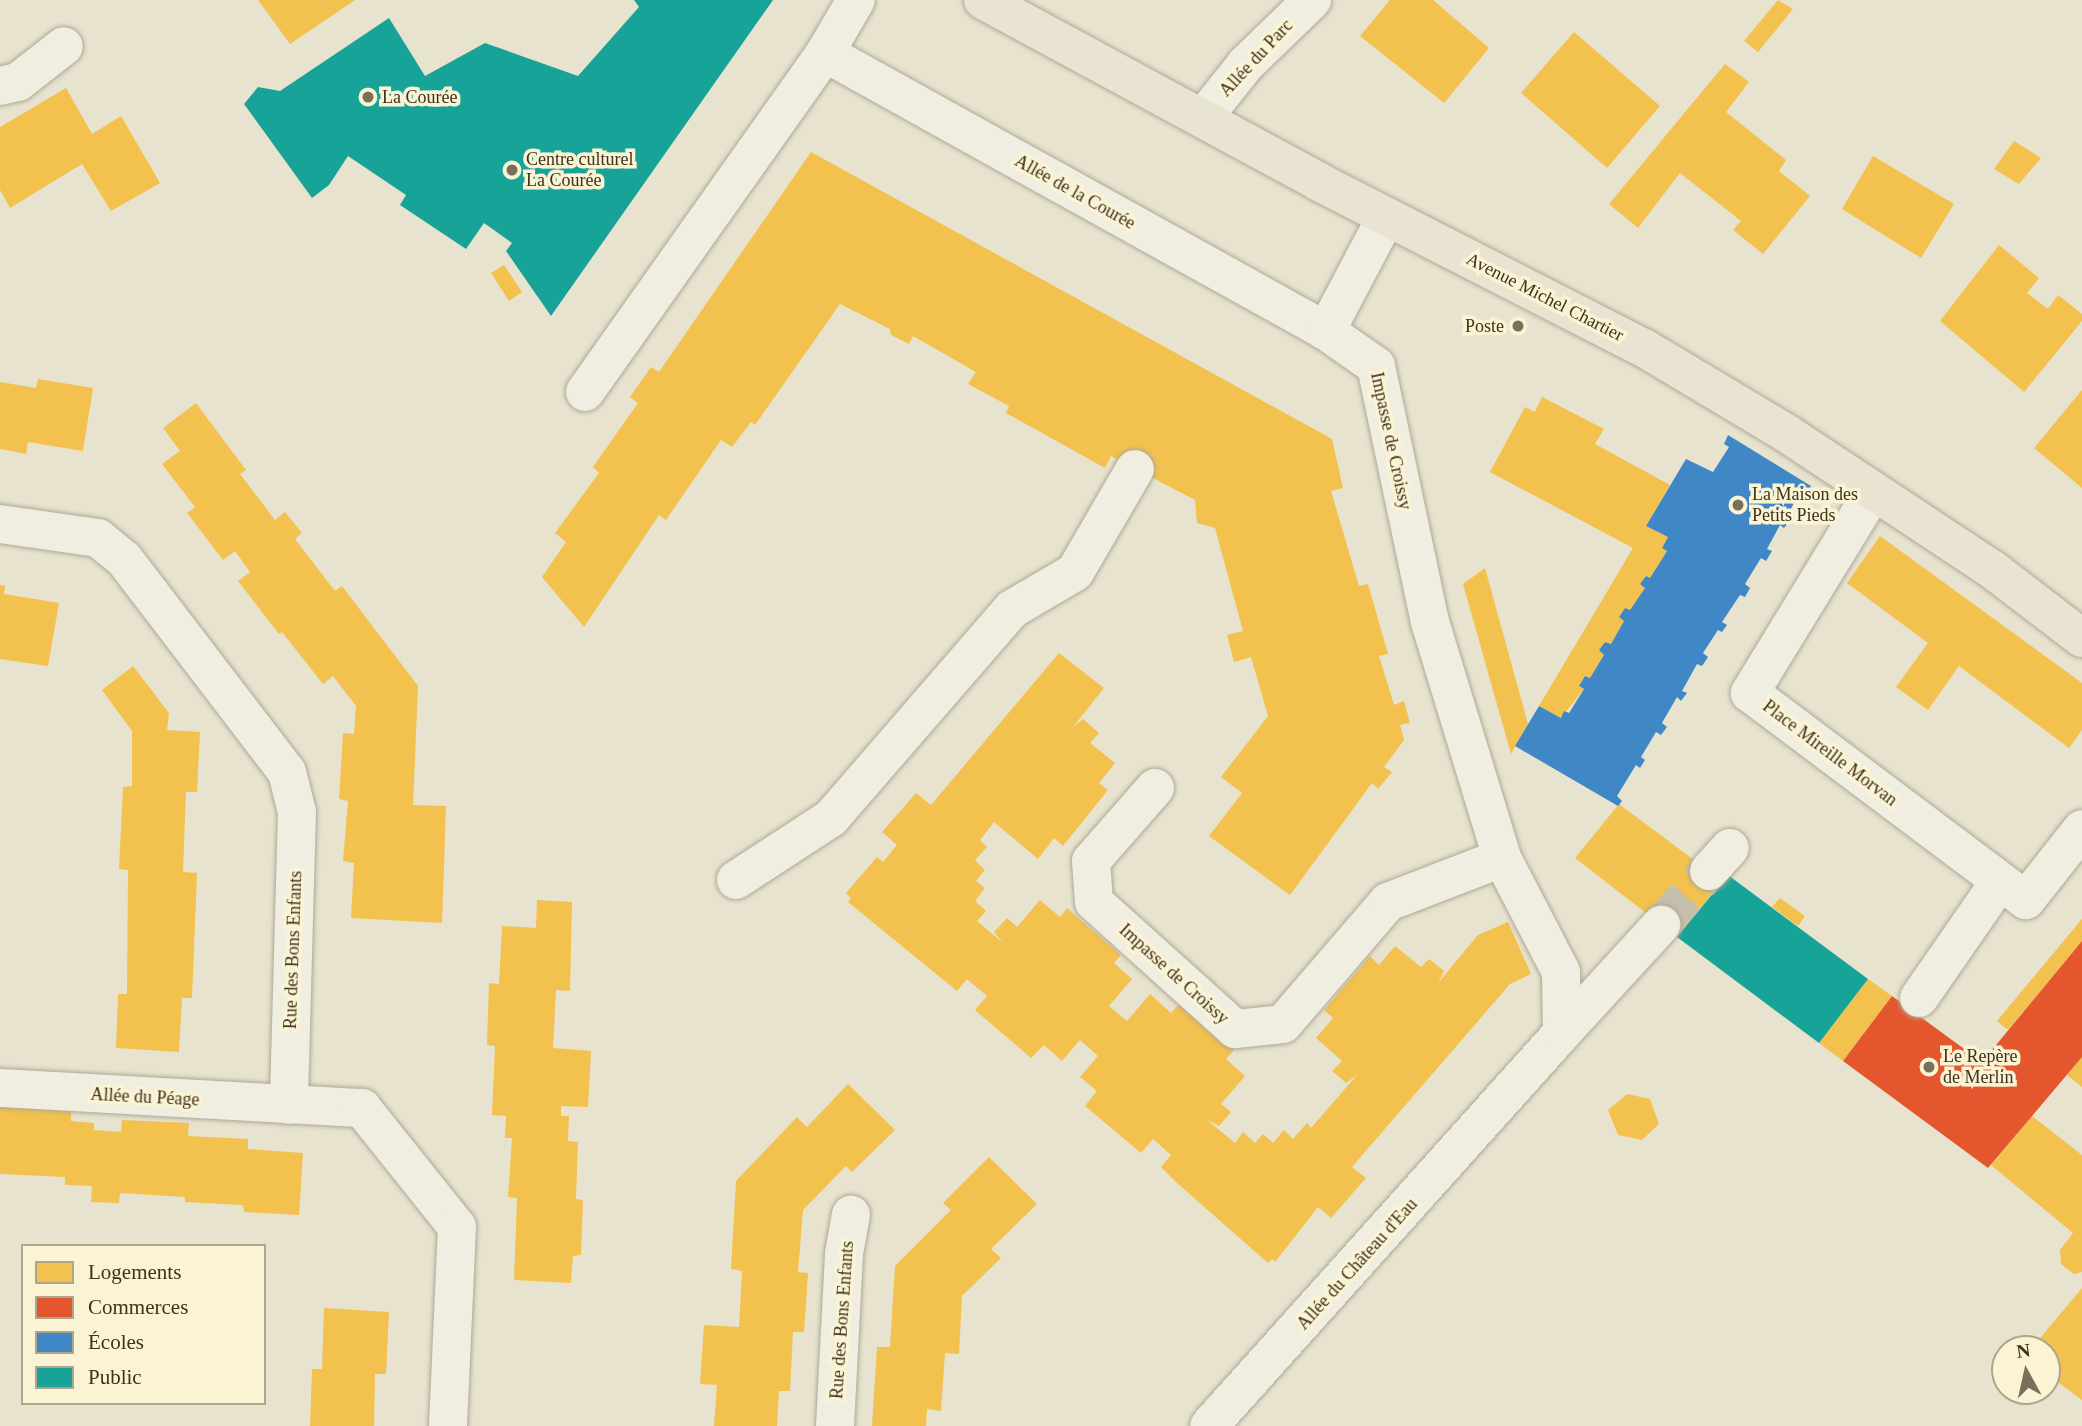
<!DOCTYPE html>
<meta charset="utf-8">
<style>
body{margin:0}
#map{position:relative;width:2082px;height:1426px;overflow:hidden;background:#e8e3ce;font-family:"Times New Roman",serif}
div>[style]{position:absolute}
.homes>*{inset:0;background:#f2c14e}
.shops>*{inset:0;background:#e4572e}
.schools>*{inset:0;background:#3f88c5}
.public>*{inset:0;background:#17a398}
.minor-tunnel>*{height:38px;margin-top:-19px;transform-origin:0;background:repeating-linear-gradient(90deg,#c6bfab 0 38px,transparent 0 57px)}
.roads{filter:drop-shadow(0 0 2px #aea897) drop-shadow(0 0 2px #aea897)}
.minor>*{height:38px;margin:-19px;padding:0 19px;transform-origin:19px;border-radius:19px;background:#f0ede1}
.major>*{height:38px;margin:-19px;padding:0 19px;transform-origin:19px;border-radius:19px;background:#e8e4d1}
.dots>*{width:19px;height:19px;translate:-50% -50%;box-sizing:border-box;border:4px solid #faf3d4;border-radius:50%}
span{translate:-50% -50%;white-space:nowrap;text-align:center;line-height:1.15;-webkit-text-stroke:7px #faf3d4;paint-order:stroke}
.street-label{font-size:18px;color:#3f311d}
.poi-label{font-size:18px;color:#3f311d}
.left{translate:0 -50%;text-align:left}
.right{translate:-100% -50%;text-align:right}
.legend{position:absolute;left:21px;top:1244px;width:245px;height:161px;box-sizing:border-box;background:#faf3d4;border:2px solid #afa58b;margin:0;padding:9px 12px;list-style:none;font-size:21px;color:#3f311d}
.legend li{display:flex;align-items:center;gap:14px;height:35px}
.legend b{width:35px;border:2px solid #afa58b}
.north{position:absolute;left:1991px;top:1335px;width:70px;height:70px;box-sizing:border-box;background:#faf3d4;border:2px solid #afa58b;border-radius:50%;rotate:352deg;font-size:19px;font-weight:700;line-height:28px;text-align:center;color:#3f311d}
.north::after{content:'';display:block;margin:auto;width:24px;height:32px;background:#7a6f5b;clip-path:polygon(50% 0,100% 100%,50% 72%,0 100%)}
</style>
<div id="map">
<div class="homes">
<i style="clip-path:polygon(258px 0,355px 0,290px 44px)"></i>
<i style="clip-path:polygon(1390px 0,1433px 0,1489px 48px,1444px 103px,1360px 36px)"></i>
<i style="clip-path:polygon(1778px 0,1793px 9px,1758px 52px,1744px 41px)"></i>
<i style="clip-path:polygon(1574px 32px,1660px 106px,1607px 168px,1521px 93px)"></i>
<i style="clip-path:polygon(1725px 64px,1749px 82px,1726px 112px,1786px 160px,1779px 171px,1810px 196px,1763px 254px,1733px 230px,1741px 221px,1680px 173px,1638px 228px,1609px 204px)"></i>
<i style="clip-path:polygon(66px 88px,92px 134px,121px 116px,160px 183px,111px 211px,82px 164px,10px 208px,0 190px,0 127px)"></i>
<i style="clip-path:polygon(2014px 141px,2041px 158px,2019px 184px,1994px 169px)"></i>
<i style="clip-path:polygon(811px 152px,1332px 439px,1343px 488px,1331px 491px,1359px 586px,1368px 584px,1388px 654px,1379px 656px,1394px 705px,1404px 701px,1410px 723px,1400px 725px,1404px 740px,1384px 767px,1392px 772px,1378px 789px,1372px 783px,1290px 895px,1209px 836px,1242px 793px,1221px 777px,1268px 716px,1251px 657px,1234px 662px,1227px 635px,1243px 631px,1215px 528px,1197px 523px,1195px 500px,1111px 456px,1105px 468px,1006px 413px,1009px 406px,968px 384px,976px 372px,913px 336px,909px 344px,891px 335px,890px 329px,840px 304px,755px 425px,751px 422px,732px 447px,721px 440px,666px 520px,659px 515px,584px 627px,542px 577px,566px 542px,555px 533px,599px 473px,593px 467px,638px 403px,630px 397px,651px 367px,659px 372px)"></i>
<i style="clip-path:polygon(1873px 156px,1954px 204px,1921px 258px,1842px 209px)"></i>
<i style="clip-path:polygon(1999px 245px,2039px 278px,2027px 293px,2048px 309px,2058px 295px,2082px 314px,2082px 321px,2024px 392px,1940px 321px)"></i>
<i style="clip-path:polygon(504px 265px,522px 292px,509px 301px,491px 273px)"></i>
<i style="clip-path:polygon(38px 379px,93px 388px,83px 451px,28px 442px,26px 454px,0 449px,0 382px,36px 388px)"></i>
<i style="clip-path:polygon(2082px 390px,2082px 488px,2034px 448px)"></i>
<i style="clip-path:polygon(1542px 397px,1604px 429px,1595px 444px,1670px 485px,1646px 526px,1668px 537px,1662px 548px,1667px 551px,1650px 578px,1646px 576px,1640px 584px,1645px 588px,1630px 610px,1625px 608px,1619px 617px,1624px 621px,1611px 644px,1605px 642px,1599px 650px,1604px 655px,1590px 678px,1585px 676px,1579px 686px,1584px 689px,1561px 718px,1539px 706px,1633px 548px,1490px 472px,1525px 407px,1535px 412px)"></i>
<i style="clip-path:polygon(196px 403px,246px 470px,240px 474px,275px 520px,285px 512px,302px 533px,295px 539px,335px 591px,342px 586px,418px 686px,413px 805px,446px 806px,442px 923px,351px 918px,354px 863px,343px 861px,348px 801px,339px 799px,343px 733px,354px 734px,356px 706px,333px 676px,323px 684px,282px 632px,279px 634px,238px 581px,250px 572px,235px 551px,223px 560px,187px 513px,195px 507px,162px 464px,180px 451px,163px 428px)"></i>
<i style="clip-path:polygon(1880px 536px,2082px 683px,2082px 730px,2069px 748px,1959px 666px,1928px 710px,1896px 687px,1928px 643px,1847px 583px)"></i>
<i style="clip-path:polygon(1485px 568px,1528px 724px,1511px 754px,1463px 584px)"></i>
<i style="clip-path:polygon(0 585px,5px 586px,4px 594px,59px 603px,48px 666px,0 659px)"></i>
<i style="clip-path:polygon(1059px 653px,1104px 688px,1073px 727px,1083px 719px,1099px 733px,1090px 743px,1115px 763px,1099px 783px,1108px 790px,1063px 846px,1054px 838px,1038px 859px,994px 822px,980px 840px,987px 847px,975px 860px,985px 870px,976px 881px,985px 888px,975px 901px,986px 911px,977px 921px,1003px 943px,994px 932px,1007px 918px,1017px 927px,1040px 900px,1060px 917px,1067px 908px,1121px 955px,1114px 963px,1132px 979px,1109px 1006px,1127px 1021px,1150px 994px,1171px 1013px,1179px 1004px,1234px 1050px,1226px 1059px,1245px 1076px,1221px 1104px,1231px 1112px,1219px 1126px,1207px 1120px,1235px 1143px,1243px 1132px,1255px 1143px,1263px 1134px,1273px 1143px,1284px 1130px,1293px 1139px,1307px 1123px,1311px 1128px,1357px 1075px,1346px 1083px,1332px 1071px,1342px 1061px,1316px 1038px,1333px 1018px,1324px 1010px,1370px 956px,1379px 965px,1395px 946px,1421px 967px,1429px 959px,1444px 971px,1438px 983px,1478px 935px,1508px 922px,1531px 974px,1510px 984px,1352px 1167px,1366px 1178px,1331px 1218px,1318px 1207px,1275px 1262px,1272px 1259px,1268px 1263px,1177px 1183px,1161px 1167px,1171px 1155px,1153px 1139px,1141px 1153px,1085px 1106px,1097px 1091px,1080px 1077px,1098px 1056px,1080px 1040px,1062px 1061px,1044px 1045px,1031px 1058px,975px 1010px,987px 996px,967px 979px,957px 991px,848px 902px,851px 898px,846px 893px,877px 857px,883px 862px,897px 845px,882px 832px,916px 793px,931px 805px)"></i>
<i style="clip-path:polygon(133px 666px,169px 713px,167px 730px,200px 732px,197px 792px,186px 792px,183px 872px,197px 873px,192px 998px,182px 998px,179px 1052px,116px 1048px,118px 994px,127px 994px,128px 870px,119px 869px,123px 787px,132px 786px,132px 731px,102px 690px)"></i>
<i style="clip-path:polygon(1619px 804px,1722px 881px,1677px 937px,1575px 858px)"></i>
<i style="clip-path:polygon(1780px 898px,1805px 916px,1798px 926px,1772px 907px)"></i>
<i style="clip-path:polygon(537px 900px,572px 902px,570px 991px,556px 990px,553px 1048px,591px 1051px,588px 1107px,561px 1106px,561px 1116px,569px 1116px,568px 1141px,578px 1142px,576px 1199px,583px 1200px,581px 1255px,573px 1256px,571px 1283px,514px 1280px,517px 1198px,508px 1197px,512px 1138px,505px 1138px,506px 1116px,492px 1115px,495px 1046px,487px 1045px,489px 983px,499px 984px,502px 926px,536px 928px)"></i>
<i style="clip-path:polygon(2082px 919px,2082px 941px,2008px 1030px,1997px 1021px)"></i>
<i style="clip-path:polygon(1868px 979px,1892px 996px,1843px 1061px,1819px 1043px)"></i>
<i style="clip-path:polygon(2082px 1057px,2082px 1087px,2067px 1075px)"></i>
<i style="clip-path:polygon(848px 1084px,895px 1130px,852px 1172px,846px 1166px,803px 1210px,798px 1272px,808px 1273px,804px 1332px,793px 1332px,790px 1391px,779px 1391px,777px 1426px,714px 1426px,717px 1385px,700px 1384px,704px 1325px,739px 1327px,742px 1271px,731px 1269px,736px 1181px,797px 1117px,807px 1127px)"></i>
<i style="clip-path:polygon(1627px 1094px,1650px 1099px,1659px 1124px,1642px 1140px,1618px 1135px,1608px 1110px)"></i>
<i style="clip-path:polygon(0 1103px,71px 1106px,71px 1121px,94px 1123px,94px 1130px,121px 1132px,122px 1120px,189px 1123px,188px 1136px,248px 1139px,248px 1149px,303px 1153px,299px 1215px,244px 1212px,243px 1205px,185px 1202px,185px 1197px,120px 1193px,119px 1203px,91px 1202px,92px 1186px,65px 1185px,65px 1177px,0 1174px)"></i>
<i style="clip-path:polygon(2032px 1116px,2082px 1155px,2082px 1272px,2074px 1274px,2061px 1264px,2060px 1250px,2073px 1233px,1991px 1165px)"></i>
<i style="clip-path:polygon(989px 1157px,1037px 1204px,991px 1249px,1001px 1258px,962px 1296px,959px 1354px,945px 1353px,941px 1411px,927px 1409px,926px 1426px,872px 1426px,877px 1347px,890px 1347px,895px 1266px,951px 1210px,943px 1203px)"></i>
<i style="clip-path:polygon(2082px 1288px,2082px 1400px,2047px 1374px,2047px 1349px,2031px 1349px)"></i>
<i style="clip-path:polygon(324px 1308px,389px 1312px,386px 1374px,375px 1374px,374px 1426px,310px 1426px,312px 1369px,322px 1369px)"></i>
</div>
<div class="shops">
<i style="clip-path:polygon(2082px 941px,2082px 1057px,1988px 1168px,1843px 1061px,1892px 996px,1982px 1062px)"></i>
</div>
<div class="schools">
<i style="clip-path:polygon(1728px 435px,1811px 486px,1806px 494px,1801px 491px,1786px 517px,1790px 520px,1784px 528px,1780px 525px,1767px 549px,1772px 551px,1766px 561px,1761px 558px,1745px 584px,1750px 588px,1745px 597px,1740px 595px,1722px 622px,1727px 625px,1722px 632px,1718px 630px,1703px 653px,1708px 657px,1702px 666px,1697px 664px,1682px 691px,1687px 693px,1681px 701px,1677px 697px,1662px 723px,1667px 727px,1661px 735px,1656px 732px,1641px 757px,1645px 760px,1640px 768px,1636px 765px,1617px 796px,1622px 801px,1618px 806px,1515px 746px,1539px 706px,1561px 718px,1564px 711px,1569px 713px,1584px 689px,1579px 686px,1585px 676px,1590px 678px,1604px 655px,1599px 650px,1605px 642px,1611px 644px,1624px 621px,1619px 617px,1625px 608px,1630px 610px,1645px 588px,1640px 584px,1646px 576px,1650px 578px,1667px 551px,1662px 548px,1668px 537px,1646px 526px,1686px 459px,1713px 472px,1729px 447px,1724px 444px)"></i>
</div>
<div class="public">
<i style="clip-path:polygon(634px 0,773px 0,551px 316px,506px 251px,512px 243px,484px 223px,466px 249px,400px 205px,406px 195px,348px 156px,329px 185px,312px 198px,244px 104px,258px 87px,280px 91px,389px 18px,425px 76px,485px 43px,578px 76px,639px 7px)"></i>
<i style="clip-path:polygon(1728px 875px,1868px 979px,1819px 1043px,1677px 937px)"></i>
</div>
<div class="minor-tunnel">
<i style="left:1661px;top:925px;width:72px;rotate:-48.4deg"></i>
</div>
<div class="roads">
<div class="minor">
<i style="left:825px;top:53px;width:573px;rotate:29.03deg"></i>
<i style="left:1326px;top:331px;width:61px;rotate:35deg"></i>
<i style="left:1376px;top:366px;width:262px;rotate:78.1deg"></i>
<i style="left:1430px;top:622px;width:247px;rotate:73deg"></i>
<i style="left:1502px;top:858px;width:128px;rotate:62.6deg"></i>
<i style="left:1561px;top:972px;width:61px;rotate:89.1deg"></i>
<i style="left:1562px;top:1033px;width:528px;rotate:131.93deg"></i>
<i style="left:0;top:86px;width:18px;rotate:-13deg"></i>
<i style="left:18px;top:82px;width:58px;rotate:-38deg"></i>
<i style="left:1203px;top:118px;width:69px;rotate:-51.5deg"></i>
<i style="left:1246px;top:64px;width:92px;rotate:-44.1deg"></i>
<i style="left:1326px;top:331px;width:129px;rotate:-62.2deg"></i>
<i style="left:585px;top:392px;width:415px;rotate:-54.7deg"></i>
<i style="left:825px;top:53px;width:61px;rotate:-59.7deg"></i>
<i style="left:1873px;top:492px;width:236px;rotate:121.5deg"></i>
<i style="left:1750px;top:693px;width:345px;rotate:36.9deg"></i>
<i style="left:2026px;top:900px;width:90px;rotate:-51.7deg"></i>
<i style="left:0;top:524px;width:99px;rotate:8.1deg"></i>
<i style="left:98px;top:538px;width:33px;rotate:39deg"></i>
<i style="left:124px;top:559px;width:268px;rotate:52.6deg"></i>
<i style="left:287px;top:772px;width:41px;rotate:76deg"></i>
<i style="left:297px;top:812px;width:293px;rotate:91.6deg"></i>
<i style="left:1155px;top:788px;width:97px;rotate:131.2deg"></i>
<i style="left:1091px;top:861px;width:41px;rotate:85.8deg"></i>
<i style="left:1094px;top:902px;width:190px;rotate:42deg"></i>
<i style="left:1235px;top:1029px;width:48px;rotate:-5.9deg"></i>
<i style="left:1283px;top:1024px;width:161px;rotate:-49.3deg"></i>
<i style="left:1388px;top:902px;width:122px;rotate:-21.1deg"></i>
<i style="left:1709px;top:871px;width:31px;rotate:-48deg"></i>
<i style="left:736px;top:880px;width:113px;rotate:-33.1deg"></i>
<i style="left:831px;top:818px;width:276px;rotate:-49.1deg"></i>
<i style="left:1012px;top:609px;width:73px;rotate:-30.4deg"></i>
<i style="left:1075px;top:572px;width:119px;rotate:-59.8deg"></i>
<i style="left:1919px;top:998px;width:142px;rotate:-55.3deg"></i>
<i style="left:1562px;top:1033px;width:147px;rotate:-47.5deg"></i>
<i style="left:0;top:1088px;width:363px;rotate:3.2deg"></i>
<i style="left:362px;top:1108px;width:152px;rotate:51.4deg"></i>
<i style="left:457px;top:1227px;width:199px;rotate:92.6deg"></i>
<i style="left:835px;top:1426px;width:172px;rotate:-87deg"></i>
<i style="left:844px;top:1254px;width:40px;rotate:-80deg"></i>
</div>
<div class="major">
<i style="left:983px;top:0;width:382px;rotate:28.4deg"></i>
<i style="left:1319px;top:182px;width:365px;rotate:27.1deg"></i>
<i style="left:1644px;top:348px;width:165px;rotate:30.9deg"></i>
<i style="left:1786px;top:433px;width:248px;rotate:33.5deg"></i>
<i style="left:1993px;top:570px;width:112px;rotate:37.4deg"></i>
</div>
</div>
<div class="dots">
<i style="left:368px;top:97px;background:#7a6f5b"></i>
<i style="left:512px;top:170px;background:#7a6f5b"></i>
<i style="left:1518px;top:326px;background:#7a6f5b"></i>
<i style="left:1738px;top:505px;background:#7a6f5b"></i>
<i style="left:1929px;top:1067px;background:#7a6f5b"></i>
</div>
<div class="street-label">
<span style="left:1256px;top:58px;rotate:-47deg">Allée du Parc</span>
<span style="left:1075px;top:192px;rotate:29deg">Allée de la Courée</span>
<span style="left:1545px;top:297px;rotate:27deg">Avenue Michel Chartier</span>
<span style="left:1391px;top:441px;rotate:78deg">Impasse de Croissy</span>
<span style="left:1830px;top:753px;rotate:37deg">Place Mireille Morvan</span>
<span style="left:293px;top:950px;rotate:-88deg">Rue des Bons Enfants</span>
<span style="left:1174px;top:974px;rotate:42deg">Impasse de Croissy</span>
<span style="left:145px;top:1097px;rotate:3deg">Allée du Péage</span>
<span style="left:1357px;top:1264px;rotate:-48deg">Allée du Château d'Eau</span>
<span style="left:842px;top:1320px;rotate:-86deg">Rue des Bons Enfants</span>
</div>
<div class="poi-label">
<span class="left" style="left:382px;top:97px">La Courée</span>
<span class="left" style="left:526px;top:170px">Centre culturel<br>La Courée</span>
<span class="right" style="left:1504px;top:326px">Poste</span>
<span class="left" style="left:1752px;top:505px">La Maison des<br>Petits Pieds</span>
<span class="left" style="left:1943px;top:1067px">Le Repère<br>de Merlin</span>
</div>
<ul class="legend">
<li><b style="height:19px;background:#f2c14e"></b>Logements</li>
<li><b style="height:19px;background:#e4572e"></b>Commerces</li>
<li><b style="height:19px;background:#3f88c5"></b>Écoles</li>
<li><b style="height:19px;background:#17a398"></b>Public</li>
</ul>
<div class="north">N</div>
</div>
